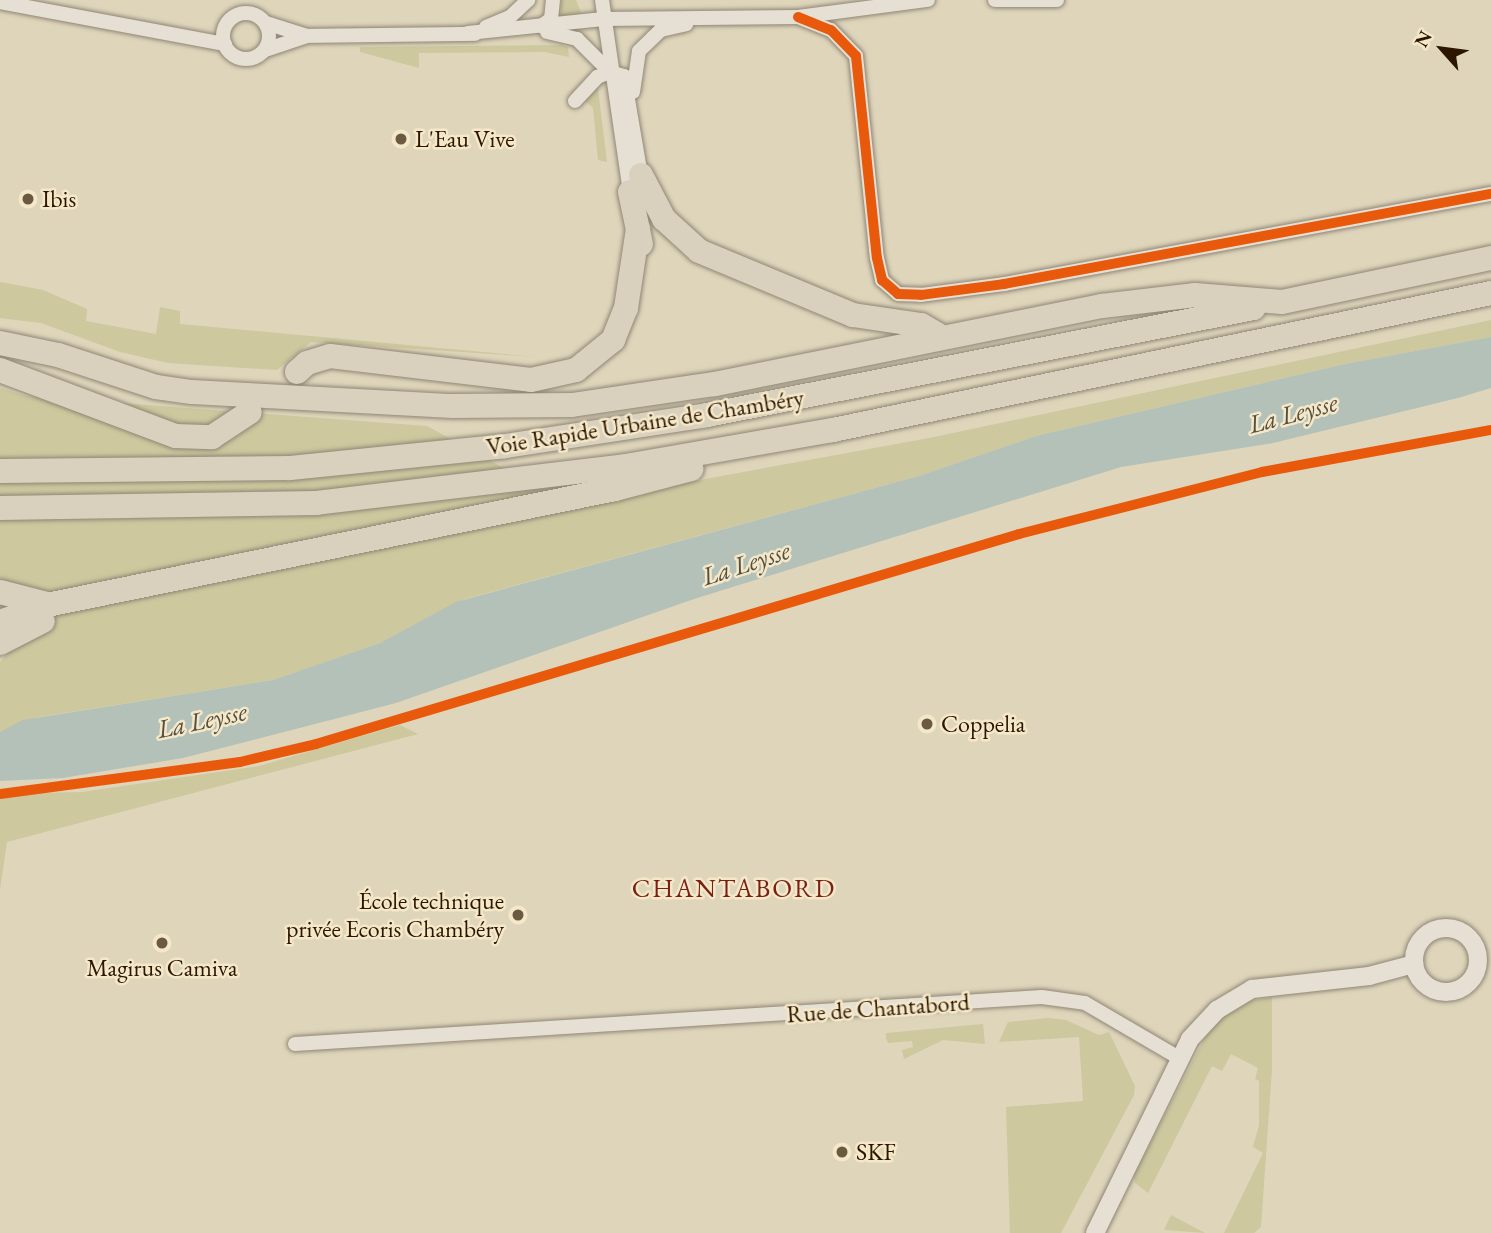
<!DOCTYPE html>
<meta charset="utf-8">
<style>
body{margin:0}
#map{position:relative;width:1491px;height:1233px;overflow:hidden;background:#dfd5bb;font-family:"EB Garamond",serif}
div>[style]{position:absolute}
.green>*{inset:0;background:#cdc89e}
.water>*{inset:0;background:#b3c1b8}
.roads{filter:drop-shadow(0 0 2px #8f8675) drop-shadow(0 0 2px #8f8675)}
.minor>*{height:14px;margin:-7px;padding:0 7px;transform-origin:7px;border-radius:7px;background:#e5e0d3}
.minor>.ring{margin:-7px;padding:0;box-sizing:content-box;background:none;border:14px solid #e5e0d3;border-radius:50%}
.tertiary>*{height:18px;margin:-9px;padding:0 9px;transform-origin:9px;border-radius:9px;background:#e5e0d3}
.tertiary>.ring{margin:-9px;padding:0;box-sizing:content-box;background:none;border:18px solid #e5e0d3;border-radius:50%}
.trunk>*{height:24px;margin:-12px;padding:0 12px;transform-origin:12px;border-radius:12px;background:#d9d1be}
.cycleway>*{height:10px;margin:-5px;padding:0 5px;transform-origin:5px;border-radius:5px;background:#e8590c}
.dots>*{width:19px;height:19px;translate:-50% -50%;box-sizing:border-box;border:4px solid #f4e8c9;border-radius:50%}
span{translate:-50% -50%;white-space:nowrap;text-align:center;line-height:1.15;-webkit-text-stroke:5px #f4e8c9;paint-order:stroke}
.poi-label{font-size:24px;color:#2d1600}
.left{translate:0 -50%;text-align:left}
.right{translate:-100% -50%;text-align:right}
.street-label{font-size:24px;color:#2d1600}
.water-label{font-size:26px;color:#554f40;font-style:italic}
.neighbourhood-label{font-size:26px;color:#7a1f14;letter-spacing:2px}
.north{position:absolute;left:1407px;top:14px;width:70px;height:70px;-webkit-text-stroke:5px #f4e8c9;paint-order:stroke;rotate:298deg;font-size:19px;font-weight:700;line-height:28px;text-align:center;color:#2d1600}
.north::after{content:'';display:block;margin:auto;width:24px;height:32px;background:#2d1600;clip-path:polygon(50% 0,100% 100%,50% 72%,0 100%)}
</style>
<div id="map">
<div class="green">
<i style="clip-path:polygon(561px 0,576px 0,583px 17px,561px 17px)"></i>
<i style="clip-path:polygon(562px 45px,568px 47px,569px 57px,545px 52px,419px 53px,419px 68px,360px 52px,360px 47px)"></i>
<i style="clip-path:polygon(595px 87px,598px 89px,607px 162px,598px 160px,593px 108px,584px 100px)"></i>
<i style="clip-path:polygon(0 282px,43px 290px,87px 309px,86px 321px,156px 334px,160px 307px,180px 311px,180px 324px,538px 357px,311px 342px,277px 370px,168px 363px,120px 352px,41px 323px,0 318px)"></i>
<i style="clip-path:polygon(1491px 320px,1491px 337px,1345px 364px,1036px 436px,919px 476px,465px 599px,380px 643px,273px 680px,39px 717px,0 732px,0 662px,12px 649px,0 625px,0 388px,27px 396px,427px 426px,569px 504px,929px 438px)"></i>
<i style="clip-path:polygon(400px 725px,418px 734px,7px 842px,0 890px,0 794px,82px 792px,259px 766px)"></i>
<i style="clip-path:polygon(1272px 997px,1272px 1069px,1261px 1227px,1254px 1233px,1224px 1233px,1263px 1153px,1253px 1147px,1259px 1125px,1259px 1081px,1255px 1079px,1258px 1068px,1231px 1054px,1222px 1071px,1212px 1066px,1148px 1193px,1135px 1183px,1134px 1175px,1212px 1024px,1244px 1002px)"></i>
<i style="clip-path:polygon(1048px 1018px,1066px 1020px,1099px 1035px,1109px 1032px,1135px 1086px,1134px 1095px,1061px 1233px,1010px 1233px,1006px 1107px,1083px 1101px,1079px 1037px,999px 1042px,1008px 1022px)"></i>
<i style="clip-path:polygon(983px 1024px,985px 1044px,943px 1040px,904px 1059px,902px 1050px,913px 1047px,912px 1041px,888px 1043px,886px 1038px,886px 1033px)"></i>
<i style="clip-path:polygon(1171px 1215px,1205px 1233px,1164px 1230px)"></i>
</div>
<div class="water">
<i style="clip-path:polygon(1491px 337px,1491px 388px,1458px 398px,1273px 443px,1121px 467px,694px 599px,396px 703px,183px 758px,63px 778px,0 781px,0 732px,23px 720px,273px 680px,380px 643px,456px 602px,919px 476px,1036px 436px,1345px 364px)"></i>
</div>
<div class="roads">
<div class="minor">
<i style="left:602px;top:0;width:194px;rotate:81.7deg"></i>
<i style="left:995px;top:0;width:62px"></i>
<i style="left:0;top:2px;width:229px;rotate:10.6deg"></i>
<i class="ring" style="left:223px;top:13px;width:32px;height:32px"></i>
<i style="left:798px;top:17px;width:35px;rotate:22deg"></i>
<i style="left:831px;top:30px;width:36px;rotate:46deg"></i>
<i style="left:856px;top:56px;width:203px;rotate:84.1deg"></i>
<i style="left:877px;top:258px;width:23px;rotate:77deg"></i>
<i style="left:882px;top:280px;width:21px;rotate:41deg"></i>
<i style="left:898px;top:294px;width:23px;rotate:2deg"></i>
<i style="left:921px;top:295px;width:84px;rotate:-7.5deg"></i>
<i style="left:1004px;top:284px;width:495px;rotate:-10.5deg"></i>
<i style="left:266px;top:23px;width:43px;rotate:17.6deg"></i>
<i style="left:541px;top:26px;width:12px;rotate:-35deg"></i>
<i style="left:551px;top:19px;width:19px;rotate:-84deg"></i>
<i style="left:486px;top:27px;width:26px;rotate:-23deg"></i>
<i style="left:510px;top:17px;width:25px;rotate:-43deg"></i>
<i style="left:547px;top:32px;width:31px;rotate:13deg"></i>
<i style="left:577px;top:39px;width:47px;rotate:45deg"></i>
<i style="left:468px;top:33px;width:136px;rotate:-5.9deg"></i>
<i style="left:603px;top:19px;width:195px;rotate:-0.6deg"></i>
<i style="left:798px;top:17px;width:131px;rotate:-7.5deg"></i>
<i style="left:265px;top:50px;width:44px;rotate:-18.4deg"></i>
<i style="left:307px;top:36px;width:168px;rotate:-0.7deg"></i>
<i style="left:633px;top:92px;width:41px;rotate:-81.7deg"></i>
<i style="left:639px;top:51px;width:30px;rotate:-44deg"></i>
<i style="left:661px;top:30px;width:26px;rotate:-13deg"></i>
<i style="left:575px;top:101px;width:33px;rotate:-47deg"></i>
<i style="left:597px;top:77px;width:14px;rotate:-21deg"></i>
<i style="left:610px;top:72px;width:15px;rotate:16deg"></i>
<i style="left:624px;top:76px;width:100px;rotate:80.3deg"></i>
<i style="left:295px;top:1044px;width:748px;rotate:-3.6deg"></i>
<i style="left:1042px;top:997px;width:43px;rotate:7.9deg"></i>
<i style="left:1085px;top:1003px;width:109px;rotate:30.3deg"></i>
</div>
<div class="tertiary">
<i class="ring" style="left:1414px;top:928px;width:46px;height:46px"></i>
<i style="left:1095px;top:1233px;width:216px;rotate:-63.9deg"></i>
<i style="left:1190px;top:1039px;width:40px;rotate:-47deg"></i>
<i style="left:1217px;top:1010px;width:41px;rotate:-31deg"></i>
<i style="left:1252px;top:989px;width:118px;rotate:-6.3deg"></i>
<i style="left:1369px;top:976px;width:47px;rotate:-14.9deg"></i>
</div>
<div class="trunk">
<i style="left:641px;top:175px;width:50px;rotate:62.4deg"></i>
<i style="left:664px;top:219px;width:47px;rotate:42.4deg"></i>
<i style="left:699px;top:251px;width:167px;rotate:22.6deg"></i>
<i style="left:853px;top:315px;width:69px;rotate:8.4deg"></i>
<i style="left:921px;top:325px;width:22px;rotate:30deg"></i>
<i style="left:630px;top:192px;width:53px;rotate:78.1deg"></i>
<i style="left:0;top:343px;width:59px;rotate:11.7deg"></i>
<i style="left:58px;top:355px;width:103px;rotate:18.1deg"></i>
<i style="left:156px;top:387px;width:36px;rotate:8deg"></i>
<i style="left:192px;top:392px;width:261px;rotate:3.1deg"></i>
<i style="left:453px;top:406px;width:119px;rotate:-0.5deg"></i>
<i style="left:572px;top:405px;width:145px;rotate:-8.4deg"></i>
<i style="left:715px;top:384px;width:395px;rotate:-11.4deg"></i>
<i style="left:1102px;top:306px;width:94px;rotate:-6.7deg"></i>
<i style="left:1195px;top:295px;width:87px;rotate:4.6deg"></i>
<i style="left:1282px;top:302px;width:214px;rotate:-11.9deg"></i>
<i style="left:0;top:370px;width:188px;rotate:20.6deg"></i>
<i style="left:176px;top:436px;width:36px;rotate:2deg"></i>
<i style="left:212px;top:437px;width:45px;rotate:-33.3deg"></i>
<i style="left:297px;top:372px;width:13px;rotate:-42deg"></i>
<i style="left:307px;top:363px;width:24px;rotate:-17deg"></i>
<i style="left:330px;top:356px;width:202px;rotate:6.8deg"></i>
<i style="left:531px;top:380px;width:46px;rotate:-12.5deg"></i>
<i style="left:576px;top:370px;width:48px;rotate:-39deg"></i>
<i style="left:613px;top:340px;width:35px;rotate:-68deg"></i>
<i style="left:626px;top:308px;width:80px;rotate:-81.4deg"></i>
<i style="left:0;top:471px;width:290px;rotate:-0.6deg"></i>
<i style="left:290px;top:468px;width:216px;rotate:-5.8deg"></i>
<i style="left:505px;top:446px;width:204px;rotate:-8.7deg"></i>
<i style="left:707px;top:415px;width:557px;rotate:-11.07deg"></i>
<i style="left:0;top:508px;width:316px;rotate:-0.9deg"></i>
<i style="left:316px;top:503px;width:312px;rotate:-6.8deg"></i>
<i style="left:626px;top:466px;width:210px;rotate:-9.9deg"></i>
<i style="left:833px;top:430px;width:672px;rotate:-11.76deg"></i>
<i style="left:0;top:592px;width:49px;rotate:14.3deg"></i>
<i style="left:0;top:622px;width:50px;rotate:-19.9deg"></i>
<i style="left:47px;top:605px;width:580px;rotate:-11.54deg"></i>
<i style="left:615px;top:489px;width:79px;rotate:-14.7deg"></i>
<i style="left:0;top:643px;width:48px;rotate:-27.1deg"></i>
</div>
</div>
<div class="cycleway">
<i style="left:798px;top:17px;width:35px;rotate:22deg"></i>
<i style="left:831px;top:30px;width:36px;rotate:46deg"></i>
<i style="left:856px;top:56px;width:203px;rotate:84.1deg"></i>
<i style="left:877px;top:258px;width:23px;rotate:77deg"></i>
<i style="left:882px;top:280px;width:21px;rotate:41deg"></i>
<i style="left:898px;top:294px;width:23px;rotate:2deg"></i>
<i style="left:921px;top:295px;width:84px;rotate:-7.5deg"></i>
<i style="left:1004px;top:284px;width:495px;rotate:-10.5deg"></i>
<i style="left:0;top:794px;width:242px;rotate:-7.6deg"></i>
<i style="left:240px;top:762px;width:78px;rotate:-13.3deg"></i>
<i style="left:316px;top:744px;width:734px;rotate:-16.63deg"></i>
<i style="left:1019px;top:534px;width:251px;rotate:-14.3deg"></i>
<i style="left:1262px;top:472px;width:233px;rotate:-10.4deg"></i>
</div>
<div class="dots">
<i style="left:401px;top:139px;background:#6b5941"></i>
<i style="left:28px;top:199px;background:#6b5941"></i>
<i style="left:927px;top:724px;background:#6b5941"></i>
<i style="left:518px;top:915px;background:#6b5941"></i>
<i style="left:162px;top:943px;background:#6b5941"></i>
<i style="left:842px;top:1152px;background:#6b5941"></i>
</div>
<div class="poi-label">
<span class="left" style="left:415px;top:139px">L'Eau Vive</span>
<span class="left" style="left:42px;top:199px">Ibis</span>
<span class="left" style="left:941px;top:724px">Coppelia</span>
<span class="right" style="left:504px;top:915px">École technique<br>privée Ecoris Chambéry</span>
<span style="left:162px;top:968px">Magirus Camiva</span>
<span class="left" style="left:856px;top:1152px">SKF</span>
</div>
<div class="street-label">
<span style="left:645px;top:422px;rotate:-9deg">Voie Rapide Urbaine de Chambéry</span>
<span style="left:878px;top:1008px;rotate:-4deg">Rue de Chantabord</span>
</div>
<div class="water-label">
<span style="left:1293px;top:414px;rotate:-15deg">La Leysse</span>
<span style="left:746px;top:564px;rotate:-18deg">La Leysse</span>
<span style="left:202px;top:721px;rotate:-12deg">La Leysse</span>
</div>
<div class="neighbourhood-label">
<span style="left:734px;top:889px">CHANTABORD</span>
</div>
<div class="north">N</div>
</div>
